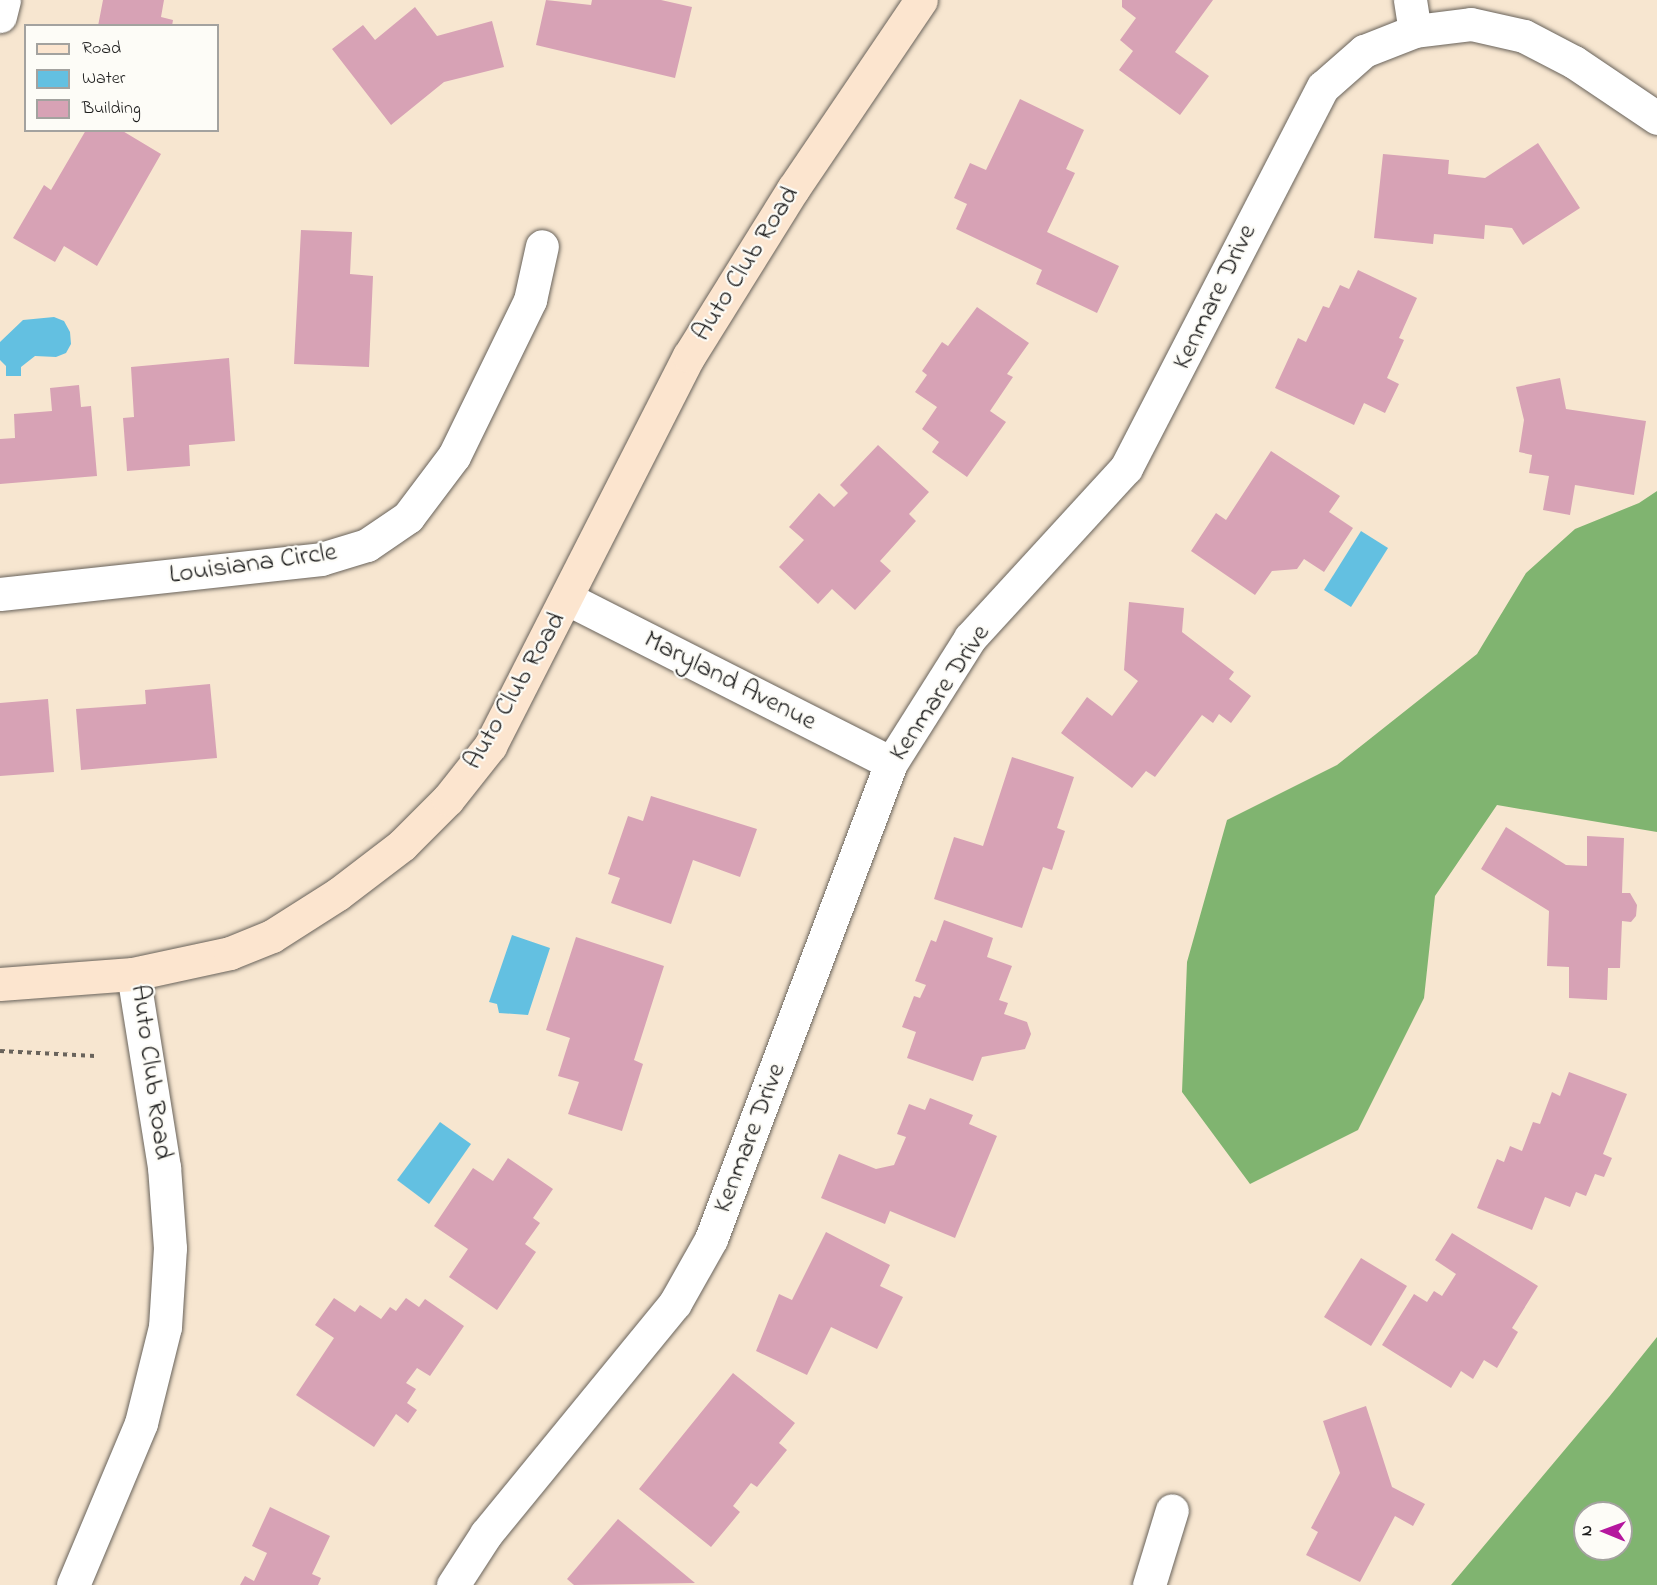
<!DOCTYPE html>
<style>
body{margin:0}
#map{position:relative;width:1657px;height:1585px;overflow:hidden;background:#f7e6d0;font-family:"Indie Flower",sans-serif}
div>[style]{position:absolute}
.forest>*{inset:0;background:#80b470}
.water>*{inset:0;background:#63c0e1}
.building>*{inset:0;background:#d7a2b5}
.path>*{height:4px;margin-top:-2px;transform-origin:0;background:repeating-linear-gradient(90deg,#69635b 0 4.5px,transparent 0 9px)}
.roads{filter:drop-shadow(0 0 2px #69635b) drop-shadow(0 0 2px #69635b)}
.street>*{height:33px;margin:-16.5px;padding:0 16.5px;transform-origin:16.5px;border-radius:16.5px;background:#fff}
.secondary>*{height:33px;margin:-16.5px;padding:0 16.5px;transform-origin:16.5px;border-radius:16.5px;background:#fce5cf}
span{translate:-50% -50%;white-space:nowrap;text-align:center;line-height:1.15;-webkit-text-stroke:4.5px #fdfcf7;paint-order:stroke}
.street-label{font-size:27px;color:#1c1c1c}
.legend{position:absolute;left:24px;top:24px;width:195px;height:108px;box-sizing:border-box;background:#fdfcf7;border:2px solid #a3a29f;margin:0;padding:8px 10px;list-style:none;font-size:18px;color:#1c1c1c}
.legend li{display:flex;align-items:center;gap:12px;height:30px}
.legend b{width:30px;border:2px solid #a3a29f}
.north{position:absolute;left:1573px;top:1501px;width:60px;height:60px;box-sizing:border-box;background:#fdfcf7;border:2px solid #a3a29f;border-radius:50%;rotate:271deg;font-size:16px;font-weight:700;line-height:24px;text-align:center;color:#1c1c1c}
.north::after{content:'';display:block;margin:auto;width:21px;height:27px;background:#b5179e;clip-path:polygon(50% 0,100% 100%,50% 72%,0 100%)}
</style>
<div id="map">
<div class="forest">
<i style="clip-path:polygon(1657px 491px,1657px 832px,1497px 805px,1435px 896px,1424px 998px,1358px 1130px,1250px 1184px,1182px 1092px,1187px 962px,1227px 820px,1337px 765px,1477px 654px,1526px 573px,1575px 529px,1639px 503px)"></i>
<i style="clip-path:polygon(evenodd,1657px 1337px,1657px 1585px,1451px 1585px,1609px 1397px,1657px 1337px,1585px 1513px,1621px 1513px,1621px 1549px,1585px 1549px,1585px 1513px)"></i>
</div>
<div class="water">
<i style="clip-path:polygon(54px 317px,64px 321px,70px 332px,71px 344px,66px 353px,56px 357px,35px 356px,21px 367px,21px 376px,6px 376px,6px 366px,0 360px,0 342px,23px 320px)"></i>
<i style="clip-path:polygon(1361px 531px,1388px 548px,1351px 607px,1324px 590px)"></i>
<i style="clip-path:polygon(512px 935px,550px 948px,528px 1015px,499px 1013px,497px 1004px,489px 1002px)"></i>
<i style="clip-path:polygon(440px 1122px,471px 1144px,429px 1204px,397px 1180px)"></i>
</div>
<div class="building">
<i style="clip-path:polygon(103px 0,164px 0,161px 17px,173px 20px,172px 26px,98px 26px)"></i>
<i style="clip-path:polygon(546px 0,591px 5px,592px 0,661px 0,692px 7px,675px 78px,536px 45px)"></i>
<i style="clip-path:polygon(1122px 0,1213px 0,1175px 52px,1209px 76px,1180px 115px,1119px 70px,1133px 51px,1120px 40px,1136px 18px,1122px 7px)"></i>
<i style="clip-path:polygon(415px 7px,437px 36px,492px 21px,504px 67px,444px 82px,391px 125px,332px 49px,363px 25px,375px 40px)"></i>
<i style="clip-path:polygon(1020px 99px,1084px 130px,1066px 169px,1075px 173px,1047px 232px,1119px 266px,1097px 313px,1036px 284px,1042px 270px,956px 229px,967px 204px,954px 198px,970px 163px,986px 170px)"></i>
<i style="clip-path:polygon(86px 130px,121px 130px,161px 154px,97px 266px,64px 246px,55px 262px,13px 238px,44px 185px,51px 190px)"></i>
<i style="clip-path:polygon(1538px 143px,1580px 208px,1523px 245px,1512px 228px,1485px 225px,1484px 239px,1434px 234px,1433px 244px,1374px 238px,1383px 154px,1449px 160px,1448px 174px,1485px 178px)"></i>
<i style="clip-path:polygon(301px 230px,352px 232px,350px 274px,373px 276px,369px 367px,294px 364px)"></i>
<i style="clip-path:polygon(1358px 270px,1417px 298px,1399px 338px,1404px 340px,1387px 378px,1399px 384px,1385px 413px,1364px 403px,1354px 425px,1275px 388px,1298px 338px,1306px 342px,1323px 306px,1329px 308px,1340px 285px,1349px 289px)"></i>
<i style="clip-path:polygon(977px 307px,1029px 343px,1007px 374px,1013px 377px,990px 411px,1006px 422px,967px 477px,932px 452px,939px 442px,922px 429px,937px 407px,915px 392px,927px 375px,922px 371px,942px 342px,948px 346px)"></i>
<i style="clip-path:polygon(229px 358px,235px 441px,189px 445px,190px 466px,127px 471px,123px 418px,134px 417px,131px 367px)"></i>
<i style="clip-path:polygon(1560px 378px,1566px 409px,1646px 421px,1634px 495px,1575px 485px,1570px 515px,1543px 510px,1549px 476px,1529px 473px,1532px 455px,1519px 452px,1524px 420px,1516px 387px)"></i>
<i style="clip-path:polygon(79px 385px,81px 407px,91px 406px,97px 476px,0 484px,0 439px,15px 438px,14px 414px,52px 411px,50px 388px)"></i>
<i style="clip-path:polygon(878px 445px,929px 492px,909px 514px,916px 521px,880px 561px,891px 571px,855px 610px,832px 589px,818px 604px,779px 567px,804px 540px,789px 527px,819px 493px,834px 507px,848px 493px,840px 485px)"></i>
<i style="clip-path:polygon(1271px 451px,1340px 496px,1329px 512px,1353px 528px,1324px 572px,1304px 559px,1297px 569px,1272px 571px,1255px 595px,1191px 551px,1216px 513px,1226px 520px)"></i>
<i style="clip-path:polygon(1129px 602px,1184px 608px,1182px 632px,1234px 672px,1229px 679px,1251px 696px,1231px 723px,1219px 714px,1213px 723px,1202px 715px,1155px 777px,1146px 771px,1132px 788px,1061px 733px,1087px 697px,1112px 716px,1138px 681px,1124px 670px)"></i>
<i style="clip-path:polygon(210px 684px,217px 758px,81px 770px,76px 709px,146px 704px,145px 690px)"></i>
<i style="clip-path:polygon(48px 699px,54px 772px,0 776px,0 703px)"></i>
<i style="clip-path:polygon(1012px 757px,1074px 777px,1057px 828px,1065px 831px,1052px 870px,1043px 867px,1022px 928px,934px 899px,954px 837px,983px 846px)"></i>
<i style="clip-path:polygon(651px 796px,757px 829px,740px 877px,693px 860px,671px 924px,611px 903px,620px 878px,608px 874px,628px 816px,643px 821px)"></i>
<i style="clip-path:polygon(1506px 827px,1566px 865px,1587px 866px,1587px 836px,1624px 838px,1622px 893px,1630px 893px,1637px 905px,1636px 916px,1631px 922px,1622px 921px,1620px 968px,1608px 968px,1607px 1000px,1569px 998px,1569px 967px,1547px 966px,1549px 911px,1481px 869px)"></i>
<i style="clip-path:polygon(944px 920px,993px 938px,987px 957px,1012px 966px,999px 1000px,1008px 1003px,1004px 1014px,1027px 1022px,1031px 1034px,1025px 1049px,982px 1057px,973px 1081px,907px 1058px,916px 1032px,902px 1027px,914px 996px,920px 998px,926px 985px,915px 981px,931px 940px,936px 942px)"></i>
<i style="clip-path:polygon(576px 937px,664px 966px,634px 1060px,643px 1064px,622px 1131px,568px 1114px,579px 1082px,558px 1076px,570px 1038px,546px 1030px)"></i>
<i style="clip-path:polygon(1569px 1072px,1627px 1094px,1603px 1154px,1612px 1158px,1604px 1177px,1595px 1174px,1586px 1196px,1576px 1192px,1570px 1207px,1545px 1197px,1532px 1230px,1477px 1208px,1497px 1159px,1504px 1162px,1510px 1146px,1522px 1151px,1533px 1122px,1540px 1124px,1552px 1092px,1560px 1096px)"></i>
<i style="clip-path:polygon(930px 1098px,973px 1115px,969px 1124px,997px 1136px,955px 1238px,890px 1211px,885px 1224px,821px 1198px,839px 1154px,876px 1169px,894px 1165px,906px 1137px,897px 1134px,909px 1104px,925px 1110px)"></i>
<i style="clip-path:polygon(508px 1158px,553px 1189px,533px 1218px,540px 1223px,525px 1244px,536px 1252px,497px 1310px,449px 1277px,468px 1249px,434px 1226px,473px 1168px,493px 1181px)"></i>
<i style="clip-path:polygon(826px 1232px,890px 1265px,880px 1286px,903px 1297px,877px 1349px,831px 1327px,807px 1375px,756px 1351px,779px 1294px,792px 1300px)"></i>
<i style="clip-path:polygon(1452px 1233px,1538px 1286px,1512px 1328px,1518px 1332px,1497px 1368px,1484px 1360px,1473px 1379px,1461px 1371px,1451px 1388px,1382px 1345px,1414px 1294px,1427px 1302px,1434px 1291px,1442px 1296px,1456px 1274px,1435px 1260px)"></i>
<i style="clip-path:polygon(1361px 1258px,1407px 1286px,1371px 1346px,1324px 1317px)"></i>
<i style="clip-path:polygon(334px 1298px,355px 1312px,360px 1305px,381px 1319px,390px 1307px,396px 1311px,406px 1298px,419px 1307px,425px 1299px,464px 1326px,430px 1376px,417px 1368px,406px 1383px,416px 1389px,407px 1403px,417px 1410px,408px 1423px,396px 1414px,374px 1447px,296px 1395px,334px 1338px,315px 1325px)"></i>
<i style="clip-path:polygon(733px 1373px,795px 1423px,779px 1443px,787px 1450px,757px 1487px,751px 1483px,733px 1506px,740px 1512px,711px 1547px,639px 1489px)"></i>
<i style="clip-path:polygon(1366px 1406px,1392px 1487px,1425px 1504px,1413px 1526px,1395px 1516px,1360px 1582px,1306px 1555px,1318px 1532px,1311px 1528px,1340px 1473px,1323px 1421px)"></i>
<i style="clip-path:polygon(270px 1507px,330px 1536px,312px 1574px,321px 1578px,318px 1585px,240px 1585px,245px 1576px,254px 1581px,267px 1553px,252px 1546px)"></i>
<i style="clip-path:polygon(618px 1519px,695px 1583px,574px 1585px,567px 1579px)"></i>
</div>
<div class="path">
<i style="left:0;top:1051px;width:95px;rotate:3deg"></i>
</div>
<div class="roads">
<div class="street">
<i style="left:1410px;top:0;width:31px;rotate:81deg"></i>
<i style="left:0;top:16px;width:16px;rotate:-76deg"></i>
<i style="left:0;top:594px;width:323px;rotate:-6.2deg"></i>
<i style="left:321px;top:559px;width:48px;rotate:-16.9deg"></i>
<i style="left:367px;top:545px;width:50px;rotate:-34.3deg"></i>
<i style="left:408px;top:517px;width:76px;rotate:-53deg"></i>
<i style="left:454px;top:456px;width:174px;rotate:-64deg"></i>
<i style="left:530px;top:300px;width:55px;rotate:-77.5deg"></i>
<i style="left:568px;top:599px;width:362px;rotate:26.9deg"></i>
<i style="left:73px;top:1585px;width:176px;rotate:-67.2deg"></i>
<i style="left:141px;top:1423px;width:99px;rotate:-76deg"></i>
<i style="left:165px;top:1327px;width:79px;rotate:-86.4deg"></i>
<i style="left:170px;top:1248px;width:81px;rotate:-94.2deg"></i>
<i style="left:164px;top:1167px;width:195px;rotate:-99.1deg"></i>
<i style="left:453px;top:1585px;width:61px;rotate:-57.1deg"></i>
<i style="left:486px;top:1534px;width:298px;rotate:-50.7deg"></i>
<i style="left:675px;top:1303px;width:73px;rotate:-60.6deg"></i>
<i style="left:711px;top:1239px;width:509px;rotate:-69.29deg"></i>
<i style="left:891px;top:763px;width:148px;rotate:-57.7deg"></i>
<i style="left:970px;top:638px;width:231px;rotate:-47.5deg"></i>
<i style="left:1126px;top:468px;width:429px;rotate:-62.7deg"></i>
<i style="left:1323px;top:87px;width:55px;rotate:-41.3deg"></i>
<i style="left:1364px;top:51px;width:55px;rotate:-21.4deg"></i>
<i style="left:1415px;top:31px;width:56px;rotate:-7.1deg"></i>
<i style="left:1471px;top:24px;width:54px;rotate:12.8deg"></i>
<i style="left:1524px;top:36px;width:56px;rotate:27.5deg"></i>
<i style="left:1574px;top:62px;width:100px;rotate:34deg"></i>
<i style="left:1149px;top:1585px;width:78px;rotate:-73deg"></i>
</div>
<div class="secondary">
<i style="left:0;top:984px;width:133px;rotate:-4.3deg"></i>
<i style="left:133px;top:974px;width:99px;rotate:-12.2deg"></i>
<i style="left:230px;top:953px;width:45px;rotate:-22deg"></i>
<i style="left:272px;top:936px;width:78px;rotate:-32.5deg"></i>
<i style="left:338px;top:894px;width:81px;rotate:-37.4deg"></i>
<i style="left:402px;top:845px;width:65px;rotate:-45deg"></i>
<i style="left:448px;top:799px;width:68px;rotate:-51.6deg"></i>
<i style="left:490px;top:746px;width:438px;rotate:-63deg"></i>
<i style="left:689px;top:356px;width:197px;rotate:-58.1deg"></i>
<i style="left:793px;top:189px;width:228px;rotate:-55.9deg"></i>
</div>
</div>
<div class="street-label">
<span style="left:746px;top:264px;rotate:-58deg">Auto Club Road</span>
<span style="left:1215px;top:297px;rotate:-64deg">Kenmare Drive</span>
<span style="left:253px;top:564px;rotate:-8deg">Louisiana Circle</span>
<span style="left:730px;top:681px;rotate:27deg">Maryland Avenue</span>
<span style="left:515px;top:691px;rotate:-60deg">Auto Club Road</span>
<span style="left:940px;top:693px;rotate:-56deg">Kenmare Drive</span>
<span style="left:151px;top:1072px;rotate:82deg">Auto Club Road</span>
<span style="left:750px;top:1138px;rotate:-69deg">Kenmare Drive</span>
</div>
<ul class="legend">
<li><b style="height:8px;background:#fce5cf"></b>Road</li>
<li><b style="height:16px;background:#63c0e1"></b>Water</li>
<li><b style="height:16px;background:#d7a2b5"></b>Building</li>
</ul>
<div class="north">N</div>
</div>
